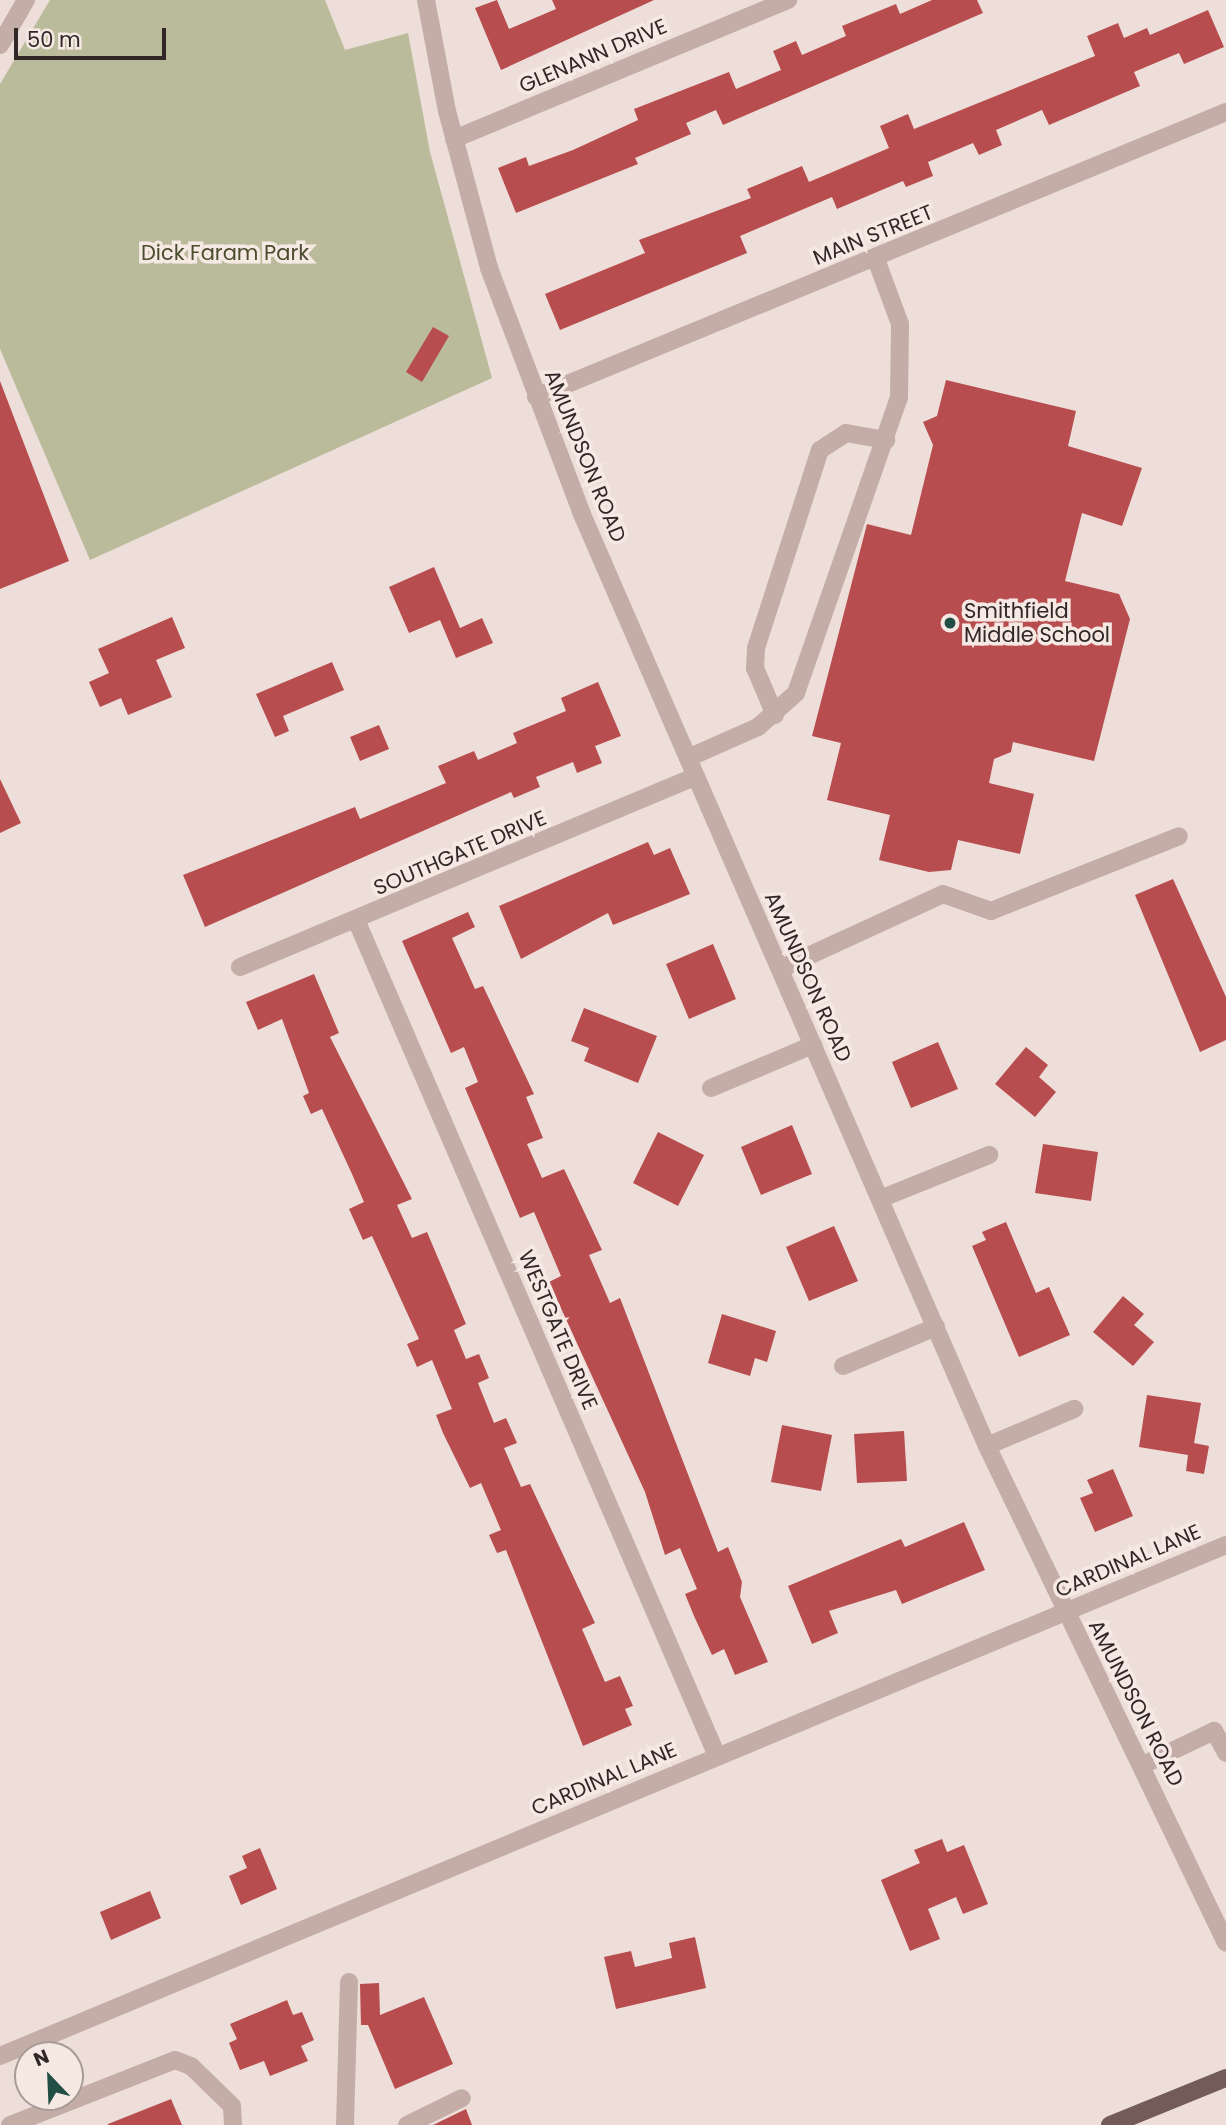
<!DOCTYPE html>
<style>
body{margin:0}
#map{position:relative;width:1226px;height:2125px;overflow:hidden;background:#eeded9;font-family:Poppins,sans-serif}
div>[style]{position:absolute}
.green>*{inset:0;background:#b9bb9b}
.building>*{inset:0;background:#b84d4f}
.minor>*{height:18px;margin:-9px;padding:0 9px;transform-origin:9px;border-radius:9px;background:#c4aca7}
.major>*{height:18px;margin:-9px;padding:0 9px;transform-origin:9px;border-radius:9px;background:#725b59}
.dots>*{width:19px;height:19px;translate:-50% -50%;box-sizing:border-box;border:4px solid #f6e9e4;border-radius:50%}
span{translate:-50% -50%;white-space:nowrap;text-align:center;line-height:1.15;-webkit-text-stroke:7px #f6e9e4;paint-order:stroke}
.street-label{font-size:21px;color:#312726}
.park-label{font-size:21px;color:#4a4d2d}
.poi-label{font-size:21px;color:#312726}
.left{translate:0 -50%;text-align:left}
.north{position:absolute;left:14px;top:2041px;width:70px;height:70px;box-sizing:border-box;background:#f6e9e4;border:2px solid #a79b98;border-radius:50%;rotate:337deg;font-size:19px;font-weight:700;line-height:28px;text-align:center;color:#312726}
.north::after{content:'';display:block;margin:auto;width:24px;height:32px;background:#214e45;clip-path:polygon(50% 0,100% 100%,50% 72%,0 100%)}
.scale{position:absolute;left:14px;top:28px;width:152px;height:32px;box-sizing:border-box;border:4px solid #312726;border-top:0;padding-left:9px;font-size:21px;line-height:24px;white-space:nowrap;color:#312726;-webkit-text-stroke:5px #f6e9e4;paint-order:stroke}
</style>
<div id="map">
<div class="green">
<i style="clip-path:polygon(50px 0,325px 0,345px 50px,408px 33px,430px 152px,492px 378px,90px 560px,0 349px,0 84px)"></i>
</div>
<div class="building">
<i style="clip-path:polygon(497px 0,509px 29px,556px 9px,552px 0,654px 0,501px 70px,475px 8px)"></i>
<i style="clip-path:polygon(932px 0,977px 0,983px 13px,723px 125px,716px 110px,686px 123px,691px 134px,635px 158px,638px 164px,516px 213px,498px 168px,526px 157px,529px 166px,573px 150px,638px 120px,634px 109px,729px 72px,736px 89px,781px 70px,773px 51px,796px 41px,802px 55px,846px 36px,842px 26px,896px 4px,900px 14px)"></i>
<i style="clip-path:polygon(1208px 10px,1224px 47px,1184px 64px,1179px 53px,1134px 72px,1140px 86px,1049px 125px,1042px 110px,996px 130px,1002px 145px,979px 155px,973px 143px,928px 162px,933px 176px,906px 187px,903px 181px,837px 209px,832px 197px,740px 236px,747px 253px,560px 330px,545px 294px,645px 253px,639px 240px,751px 198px,747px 189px,802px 166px,809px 182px,889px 148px,880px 126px,908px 114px,914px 129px,1095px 56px,1087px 36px,1118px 23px,1124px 38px,1147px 28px,1150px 35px)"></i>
<i style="clip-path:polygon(433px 327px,449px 336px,422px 382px,406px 372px)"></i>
<i style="clip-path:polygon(946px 380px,1076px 411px,1068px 446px,1142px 468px,1122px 526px,1082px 513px,1065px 581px,1119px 594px,1130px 619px,1094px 761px,1013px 742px,1011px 752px,994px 759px,989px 783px,1034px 794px,1020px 854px,958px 840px,951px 870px,929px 872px,879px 860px,890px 815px,827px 800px,841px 743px,812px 736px,867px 524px,911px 535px,933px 445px,923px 422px,937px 416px)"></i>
<i style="clip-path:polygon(0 381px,69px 561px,0 589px)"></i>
<i style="clip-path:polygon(434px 567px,460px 628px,482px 618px,493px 643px,456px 658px,440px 620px,409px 633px,389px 587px)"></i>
<i style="clip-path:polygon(172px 617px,185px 648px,156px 660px,172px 697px,128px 715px,121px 698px,100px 707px,89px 682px,109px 673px,98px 649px)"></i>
<i style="clip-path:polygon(332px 662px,344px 690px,283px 716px,289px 731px,275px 737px,256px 694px)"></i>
<i style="clip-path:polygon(598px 682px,621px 736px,595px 746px,602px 763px,577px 773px,573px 762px,536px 777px,540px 787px,514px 798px,511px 792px,205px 927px,183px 875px,355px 807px,360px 819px,446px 783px,438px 766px,474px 751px,478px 760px,517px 743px,513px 733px,566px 711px,561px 698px)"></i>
<i style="clip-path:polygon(379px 725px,389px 749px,360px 761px,350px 737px)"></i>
<i style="clip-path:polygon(0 779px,21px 823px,0 833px)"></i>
<i style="clip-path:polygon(648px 842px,654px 855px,670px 848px,690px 894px,613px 925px,608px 913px,521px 959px,499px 906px)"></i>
<i style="clip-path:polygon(1173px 879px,1226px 997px,1226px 1040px,1200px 1052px,1135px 895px)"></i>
<i style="clip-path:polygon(468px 912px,475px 927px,452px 938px,475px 989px,483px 986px,534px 1094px,526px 1097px,543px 1138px,527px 1144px,542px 1178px,564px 1169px,602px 1250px,589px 1255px,610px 1303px,620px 1298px,718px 1552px,728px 1547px,742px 1582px,740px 1597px,768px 1662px,735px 1675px,724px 1649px,712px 1655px,694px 1616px,685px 1594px,697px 1589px,680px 1548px,665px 1555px,645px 1492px,549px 1282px,561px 1276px,534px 1212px,520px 1218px,465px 1088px,478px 1082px,464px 1047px,451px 1053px,402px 941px)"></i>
<i style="clip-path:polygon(713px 944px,736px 999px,689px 1019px,666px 964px)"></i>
<i style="clip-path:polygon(314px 974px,339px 1033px,330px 1037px,412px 1199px,397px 1205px,412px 1238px,427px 1232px,466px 1324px,454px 1330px,466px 1359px,479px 1354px,489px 1378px,478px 1383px,494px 1423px,506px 1418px,517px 1443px,504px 1448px,521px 1487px,530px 1484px,595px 1623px,582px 1629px,605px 1682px,620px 1676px,633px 1706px,625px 1709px,632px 1725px,583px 1746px,506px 1550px,497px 1553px,489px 1535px,501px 1530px,481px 1483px,470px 1488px,443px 1433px,436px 1415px,452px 1409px,432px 1360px,417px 1367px,407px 1344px,419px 1339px,372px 1236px,363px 1240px,349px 1209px,364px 1202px,352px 1174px,322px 1109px,311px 1114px,303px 1096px,309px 1093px,282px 1019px,258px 1030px,246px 1002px)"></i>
<i style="clip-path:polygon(584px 1008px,657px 1036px,638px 1083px,584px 1061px,589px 1048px,571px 1041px)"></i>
<i style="clip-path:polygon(938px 1042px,958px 1089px,911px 1108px,892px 1062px)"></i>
<i style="clip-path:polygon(1026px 1047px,1048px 1065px,1039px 1077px,1056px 1092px,1035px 1117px,995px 1084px)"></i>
<i style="clip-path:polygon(792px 1125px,812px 1174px,761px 1195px,741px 1147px)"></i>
<i style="clip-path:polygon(658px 1132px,704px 1155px,678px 1206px,633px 1183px)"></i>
<i style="clip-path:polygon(1043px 1144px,1098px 1152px,1091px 1201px,1035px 1193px)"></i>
<i style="clip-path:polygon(1006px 1222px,1036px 1293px,1049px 1287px,1070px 1335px,1019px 1357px,972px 1246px,986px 1240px,982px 1232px)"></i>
<i style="clip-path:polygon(834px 1226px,858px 1281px,809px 1301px,786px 1247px)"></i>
<i style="clip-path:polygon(1123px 1296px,1144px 1314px,1134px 1325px,1154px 1342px,1133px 1366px,1093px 1332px)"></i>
<i style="clip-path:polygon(722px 1314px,776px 1331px,767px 1362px,755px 1358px,750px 1376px,708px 1363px)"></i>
<i style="clip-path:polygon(1147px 1395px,1201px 1403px,1194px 1443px,1209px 1446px,1204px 1474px,1186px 1471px,1188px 1455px,1139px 1447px)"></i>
<i style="clip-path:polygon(782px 1425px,832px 1435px,821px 1491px,771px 1482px)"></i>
<i style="clip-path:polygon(904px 1431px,907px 1481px,857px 1483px,854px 1434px)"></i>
<i style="clip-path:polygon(1113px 1469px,1133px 1516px,1095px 1532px,1080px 1498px,1093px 1493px,1087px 1480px)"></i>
<i style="clip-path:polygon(964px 1522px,985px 1570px,902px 1604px,896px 1590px,829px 1611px,838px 1633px,812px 1644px,788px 1586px,901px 1539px,905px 1547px)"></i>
<i style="clip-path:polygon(942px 1839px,947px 1852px,964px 1845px,988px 1904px,963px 1914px,956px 1897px,928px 1909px,940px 1939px,910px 1951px,881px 1880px,920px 1863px,914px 1850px)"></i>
<i style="clip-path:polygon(260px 1848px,277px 1889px,241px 1905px,229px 1876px,247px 1868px,242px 1856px)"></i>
<i style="clip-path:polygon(150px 1891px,161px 1918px,111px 1940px,100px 1912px)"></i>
<i style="clip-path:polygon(695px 1937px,706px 1988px,616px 2009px,604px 1957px,631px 1951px,635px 1967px,672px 1958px,669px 1943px)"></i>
<i style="clip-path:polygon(379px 1983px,380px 2015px,424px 1997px,453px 2064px,395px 2089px,368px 2025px,361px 2025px,360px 1984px)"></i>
<i style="clip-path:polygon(287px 2000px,293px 2015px,302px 2012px,314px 2040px,301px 2046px,308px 2061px,270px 2076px,264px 2061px,240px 2070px,229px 2043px,237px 2039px,230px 2024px)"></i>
<i style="clip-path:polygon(171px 2099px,182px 2125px,108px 2125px,108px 2124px)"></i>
<i style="clip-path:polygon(466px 2109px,472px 2125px,433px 2125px)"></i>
</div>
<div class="minor">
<i style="left:426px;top:0;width:113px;rotate:79.3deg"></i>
<i style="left:447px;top:111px;width:163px;rotate:75deg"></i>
<i style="left:489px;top:268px;width:261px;rotate:69.3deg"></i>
<i style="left:581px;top:512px;width:1018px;rotate:66.51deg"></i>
<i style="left:987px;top:1446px;width:551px;rotate:64.32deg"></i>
<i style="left:0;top:45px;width:52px;rotate:-60deg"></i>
<i style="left:454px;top:139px;width:362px;rotate:-22.6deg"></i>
<i style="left:536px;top:397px;width:747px;rotate:-22.44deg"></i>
<i style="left:775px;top:715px;width:51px;rotate:-113.1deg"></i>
<i style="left:755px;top:668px;width:20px;rotate:-87deg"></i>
<i style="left:756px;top:648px;width:208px;rotate:-72.1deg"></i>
<i style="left:820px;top:450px;width:31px;rotate:-33deg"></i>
<i style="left:846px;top:433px;width:41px;rotate:9.9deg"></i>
<i style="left:688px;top:758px;width:77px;rotate:-23.9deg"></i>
<i style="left:758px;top:727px;width:51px;rotate:-41.8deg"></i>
<i style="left:796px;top:693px;width:312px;rotate:-70.8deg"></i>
<i style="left:899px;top:398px;width:74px;rotate:-89.2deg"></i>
<i style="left:900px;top:324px;width:69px;rotate:-110.3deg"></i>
<i style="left:357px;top:922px;width:908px;rotate:66.65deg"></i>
<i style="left:240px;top:967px;width:494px;rotate:-22.7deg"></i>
<i style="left:780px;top:969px;width:179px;rotate:-24.7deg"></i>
<i style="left:943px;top:894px;width:51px;rotate:19.5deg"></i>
<i style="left:991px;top:911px;width:202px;rotate:-21.7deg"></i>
<i style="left:711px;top:1088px;width:111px;rotate:-22.9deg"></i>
<i style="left:880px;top:1199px;width:118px;rotate:-22deg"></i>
<i style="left:843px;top:1366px;width:101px;rotate:-22.8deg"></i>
<i style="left:987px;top:1446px;width:95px;rotate:-23deg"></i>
<i style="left:1143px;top:1765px;width:79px;rotate:-25.6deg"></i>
<i style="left:1214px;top:1731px;width:25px;rotate:61deg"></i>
<i style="left:0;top:2056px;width:1328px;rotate:-22.63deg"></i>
<i style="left:10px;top:2125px;width:177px;rotate:-21.5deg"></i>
<i style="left:175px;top:2060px;width:17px;rotate:21deg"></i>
<i style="left:191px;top:2066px;width:57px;rotate:44.3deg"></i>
<i style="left:232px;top:2106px;width:19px;rotate:87deg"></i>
<i style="left:345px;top:2125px;width:143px;rotate:-88.4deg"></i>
<i style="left:407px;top:2125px;width:61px;rotate:-26.1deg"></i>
</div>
<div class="major">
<i style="left:1110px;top:2125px;width:125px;rotate:-22.1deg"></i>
</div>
<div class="dots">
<i style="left:950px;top:623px;background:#214e45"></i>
</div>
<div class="street-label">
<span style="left:593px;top:56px;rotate:-23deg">GLENANN DRIVE</span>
<span style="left:873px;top:235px;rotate:-22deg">MAIN STREET</span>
<span style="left:585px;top:456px;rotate:68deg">AMUNDSON ROAD</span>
<span style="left:460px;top:853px;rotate:-23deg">SOUTHGATE DRIVE</span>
<span style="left:808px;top:977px;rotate:66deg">AMUNDSON ROAD</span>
<span style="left:558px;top:1330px;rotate:67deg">WESTGATE DRIVE</span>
<span style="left:1128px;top:1561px;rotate:-23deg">CARDINAL LANE</span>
<span style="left:1136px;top:1703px;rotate:63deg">AMUNDSON ROAD</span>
<span style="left:604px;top:1779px;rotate:-23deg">CARDINAL LANE</span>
</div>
<div class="park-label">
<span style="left:225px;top:253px">Dick Faram Park</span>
</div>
<div class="poi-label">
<span class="left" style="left:964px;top:623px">Smithfield<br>Middle School</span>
</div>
<div class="north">N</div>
<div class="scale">50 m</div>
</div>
